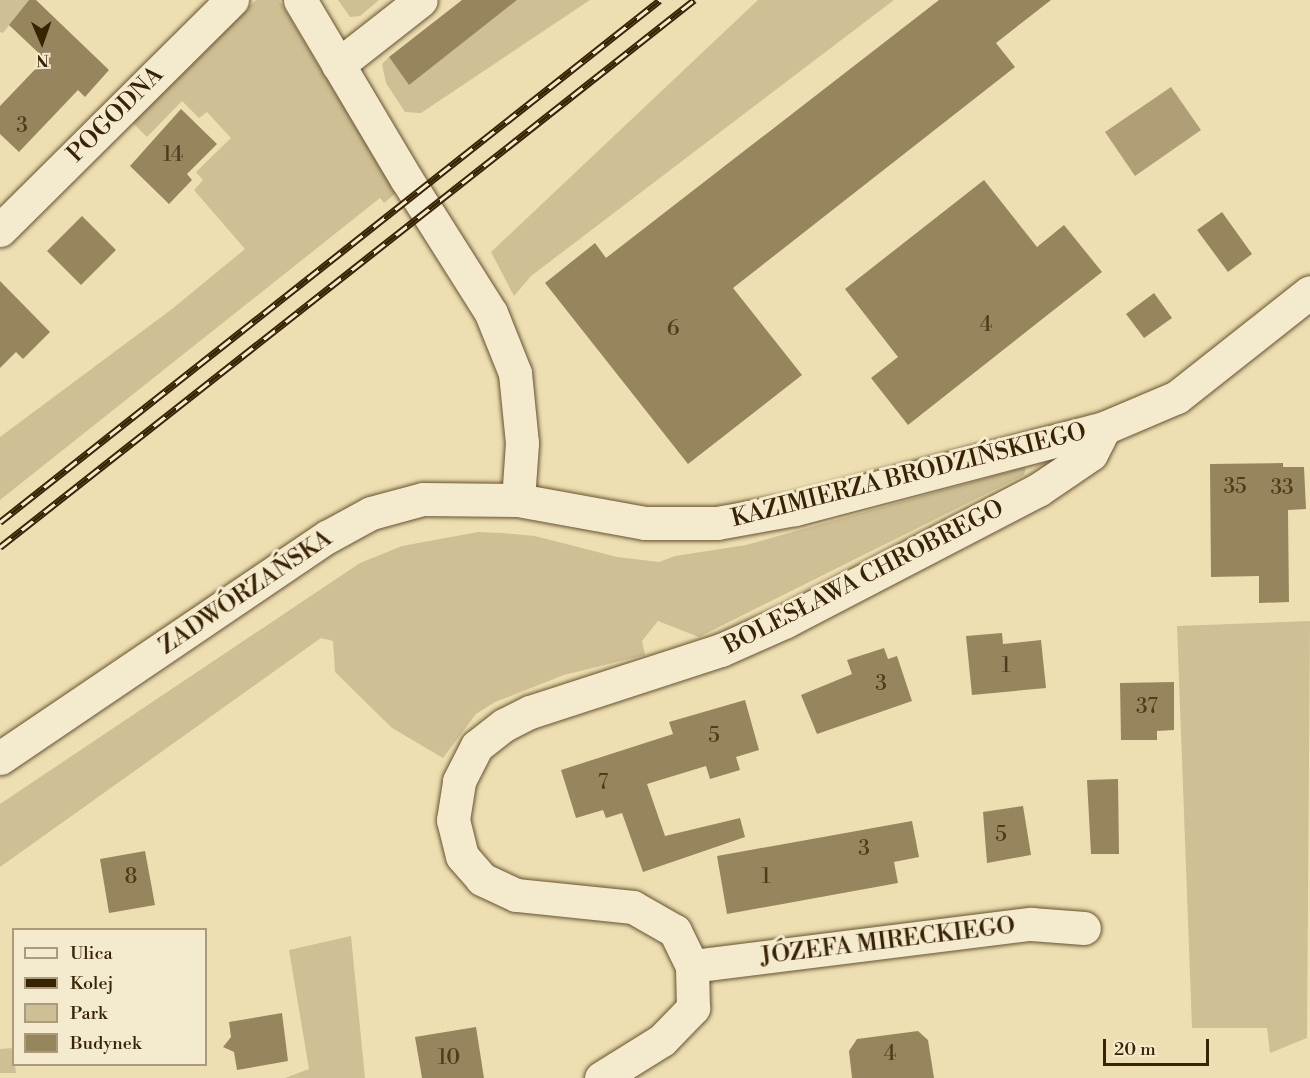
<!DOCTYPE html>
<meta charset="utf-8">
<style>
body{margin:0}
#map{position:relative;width:1310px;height:1078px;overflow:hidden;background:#eedfb2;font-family:"Libre Bodoni",serif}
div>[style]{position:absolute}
.green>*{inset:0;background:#cfbf94}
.water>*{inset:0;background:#b09f76}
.building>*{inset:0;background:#97855e}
.roads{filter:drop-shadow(0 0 2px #66532f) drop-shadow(0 0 2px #66532f)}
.minor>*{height:33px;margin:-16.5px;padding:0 16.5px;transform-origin:16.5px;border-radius:16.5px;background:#f4eacd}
.rail>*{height:7px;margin-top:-3.5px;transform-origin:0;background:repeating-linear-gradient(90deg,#f4eacd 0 14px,#382403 0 28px);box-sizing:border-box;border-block:2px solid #382403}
span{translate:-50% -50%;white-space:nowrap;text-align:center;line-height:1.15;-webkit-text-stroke:6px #f4eacd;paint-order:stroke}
.number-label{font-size:21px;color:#503c1a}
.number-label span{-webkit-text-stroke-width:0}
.street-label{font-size:24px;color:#382403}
.legend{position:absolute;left:12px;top:928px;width:195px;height:138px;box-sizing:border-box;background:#f4eacd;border:2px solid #a99b7c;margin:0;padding:8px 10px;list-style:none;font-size:18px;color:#382403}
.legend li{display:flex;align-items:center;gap:12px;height:30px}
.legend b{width:30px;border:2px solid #a99b7c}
.north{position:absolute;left:12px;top:12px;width:60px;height:60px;-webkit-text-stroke:4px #f4eacd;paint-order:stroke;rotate:178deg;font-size:16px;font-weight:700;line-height:24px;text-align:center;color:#382403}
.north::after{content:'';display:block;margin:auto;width:21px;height:27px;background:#382403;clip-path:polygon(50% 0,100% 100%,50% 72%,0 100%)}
.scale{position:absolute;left:1103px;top:1039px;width:106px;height:27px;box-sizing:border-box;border:3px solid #382403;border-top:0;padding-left:8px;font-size:18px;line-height:21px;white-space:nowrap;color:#382403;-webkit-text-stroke:4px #f4eacd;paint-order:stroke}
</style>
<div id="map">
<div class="green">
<i style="clip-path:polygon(0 0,29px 0,3px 33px,0 32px)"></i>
<i style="clip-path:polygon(256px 0,279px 0,396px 193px,384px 203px,380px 198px,0 500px,0 437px,172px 309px,245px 249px,194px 190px,203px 180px,196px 172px,231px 138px,207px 112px,199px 118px,182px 101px,147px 137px,132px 122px)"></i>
<i style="clip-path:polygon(338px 0,379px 0,360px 16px,350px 17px)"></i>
<i style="clip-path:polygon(517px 0,590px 0,421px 113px,405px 112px,386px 83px,382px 64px,389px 57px,409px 84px)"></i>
<i style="clip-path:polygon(758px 0,894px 0,531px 276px,514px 296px,491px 252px)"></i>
<i style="clip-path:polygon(1026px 467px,1024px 475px,699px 637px,658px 621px,642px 641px,645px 655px,564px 675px,495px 702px,476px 714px,443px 758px,392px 728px,335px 672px,333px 641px,321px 638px,0 867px,0 804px,360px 563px,402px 546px,478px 532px,503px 533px,535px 536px,617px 557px,659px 562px,675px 556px,746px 545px)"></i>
<i style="clip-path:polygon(1310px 621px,1307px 1038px,1270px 1053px,1267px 1028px,1192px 1028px,1177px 626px)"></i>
<i style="clip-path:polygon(351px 936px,365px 1078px,285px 1078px,309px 1069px,289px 950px)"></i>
<i style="clip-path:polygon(13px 1048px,16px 1073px,0 1073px,0 1049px)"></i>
</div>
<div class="water">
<i style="clip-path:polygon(1171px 87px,1201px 130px,1135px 176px,1105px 132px)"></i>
</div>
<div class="building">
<i style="clip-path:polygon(29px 0,36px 0,109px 70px,85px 97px,78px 90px,19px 152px,0 134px,0 106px,45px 59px,9px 25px)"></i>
<i style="clip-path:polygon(462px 0,517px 0,409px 85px,389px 57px)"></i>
<i style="clip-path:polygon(939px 0,1051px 0,996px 43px,1015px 67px,733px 288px,802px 375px,688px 464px,545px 283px,595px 243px,606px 258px)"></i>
<i style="clip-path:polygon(181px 109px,217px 144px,187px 174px,192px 180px,169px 204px,130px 166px)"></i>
<i style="clip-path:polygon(984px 180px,1037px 247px,1064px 225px,1102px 272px,908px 425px,871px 378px,898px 357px,845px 289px)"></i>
<i style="clip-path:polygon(1222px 212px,1252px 254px,1228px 272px,1197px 230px)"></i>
<i style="clip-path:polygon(82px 216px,116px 250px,81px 285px,47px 251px)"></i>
<i style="clip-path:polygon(0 281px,50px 332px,23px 359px,16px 352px,0 368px)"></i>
<i style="clip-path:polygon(1154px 293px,1172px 318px,1144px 338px,1126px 314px)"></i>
<i style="clip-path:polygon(1283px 463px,1283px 467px,1304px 467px,1306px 509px,1288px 510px,1289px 602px,1259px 603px,1259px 576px,1211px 577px,1210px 464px)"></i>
<i style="clip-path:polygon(1002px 633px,1003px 644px,1041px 640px,1046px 688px,972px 695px,966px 636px)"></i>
<i style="clip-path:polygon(884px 648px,888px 659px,897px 656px,912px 701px,817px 734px,801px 695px,852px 674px,847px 660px)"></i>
<i style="clip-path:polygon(1174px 682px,1174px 730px,1157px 731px,1157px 740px,1121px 740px,1120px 683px)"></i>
<i style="clip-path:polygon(745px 700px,759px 750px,736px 757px,740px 770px,710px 779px,706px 766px,647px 784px,665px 836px,740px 818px,745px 837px,643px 872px,622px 813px,606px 818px,603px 810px,576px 818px,561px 770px,673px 734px,669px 722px)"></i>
<i style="clip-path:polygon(1118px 779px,1119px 854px,1091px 854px,1087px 780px)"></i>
<i style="clip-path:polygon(1023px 806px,1031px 855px,987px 863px,983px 812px)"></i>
<i style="clip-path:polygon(912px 821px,919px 857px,894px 862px,898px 883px,727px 914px,717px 856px)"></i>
<i style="clip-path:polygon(145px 851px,155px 905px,109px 913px,100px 859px)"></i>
<i style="clip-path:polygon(282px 1013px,288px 1061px,237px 1070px,234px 1052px,223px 1047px,231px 1037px,229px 1022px)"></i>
<i style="clip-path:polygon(476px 1027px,484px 1078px,422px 1078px,415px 1037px)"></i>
<i style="clip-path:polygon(918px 1031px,928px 1040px,934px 1078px,852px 1078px,849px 1051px,857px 1039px)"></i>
</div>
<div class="roads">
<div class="minor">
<i style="left:300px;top:0;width:209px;rotate:59.3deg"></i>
<i style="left:407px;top:180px;width:157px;rotate:57.7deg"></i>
<i style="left:491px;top:313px;width:65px;rotate:68.2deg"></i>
<i style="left:515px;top:373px;width:70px;rotate:84.3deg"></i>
<i style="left:522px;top:443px;width:57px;rotate:94deg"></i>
<i style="left:338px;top:65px;width:105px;rotate:-38.1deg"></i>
<i style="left:0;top:230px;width:327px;rotate:-44.8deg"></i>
<i style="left:0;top:758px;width:395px;rotate:-34.1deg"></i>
<i style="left:327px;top:537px;width:50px;rotate:-28.6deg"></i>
<i style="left:371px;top:513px;width:54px;rotate:-15.1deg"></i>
<i style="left:423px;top:499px;width:95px;rotate:0.6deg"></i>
<i style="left:518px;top:500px;width:129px;rotate:10.3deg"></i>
<i style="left:645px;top:523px;width:72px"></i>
<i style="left:717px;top:523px;width:79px;rotate:-10.2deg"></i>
<i style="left:795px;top:509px;width:319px;rotate:-14.7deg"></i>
<i style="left:1104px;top:428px;width:79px;rotate:-23deg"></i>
<i style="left:1177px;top:397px;width:169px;rotate:-38.3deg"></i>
<i style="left:692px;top:966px;width:342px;rotate:-7.1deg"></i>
<i style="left:1031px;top:924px;width:53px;rotate:4.3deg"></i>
<i style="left:601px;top:1078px;width:72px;rotate:-31.9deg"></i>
<i style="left:662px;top:1040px;width:45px;rotate:-45.9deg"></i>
<i style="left:693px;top:1008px;width:42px;rotate:-91.4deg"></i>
<i style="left:692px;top:966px;width:39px;rotate:-116deg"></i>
<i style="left:675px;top:931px;width:48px;rotate:-150.3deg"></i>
<i style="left:633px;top:907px;width:118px;rotate:-174.1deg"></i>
<i style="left:516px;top:895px;width:38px;rotate:-155deg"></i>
<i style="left:482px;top:879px;width:30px;rotate:-131deg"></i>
<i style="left:462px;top:856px;width:37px;rotate:-104deg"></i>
<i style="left:453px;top:820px;width:39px;rotate:-81deg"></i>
<i style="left:459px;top:781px;width:39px;rotate:-63deg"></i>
<i style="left:477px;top:746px;width:34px;rotate:-38deg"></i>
<i style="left:504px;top:725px;width:29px;rotate:-27deg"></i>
<i style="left:530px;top:712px;width:201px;rotate:-18deg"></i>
<i style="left:721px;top:650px;width:71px;rotate:-24deg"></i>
<i style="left:786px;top:621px;width:284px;rotate:-27.5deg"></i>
<i style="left:1038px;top:490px;width:64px;rotate:-34.2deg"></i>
<i style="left:1091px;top:454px;width:29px;rotate:-63deg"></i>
</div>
</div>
<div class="rail">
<i style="left:0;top:522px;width:841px;rotate:-38.34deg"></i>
<i style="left:0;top:547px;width:884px;rotate:-38.24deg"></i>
</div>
<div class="number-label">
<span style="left:22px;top:126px">3</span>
<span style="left:173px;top:155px">14</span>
<span style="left:986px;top:325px">4</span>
<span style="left:673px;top:329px">6</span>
<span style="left:1235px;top:487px">35</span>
<span style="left:1282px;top:488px">33</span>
<span style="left:1006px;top:666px">1</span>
<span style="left:881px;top:684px">3</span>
<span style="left:1147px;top:707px">37</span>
<span style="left:714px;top:736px">5</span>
<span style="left:603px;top:783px">7</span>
<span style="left:1001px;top:835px">5</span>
<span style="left:864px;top:849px">3</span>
<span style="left:131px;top:877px">8</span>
<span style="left:766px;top:877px">1</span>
<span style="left:890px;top:1054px">4</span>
<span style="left:449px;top:1058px">10</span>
</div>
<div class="street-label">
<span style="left:116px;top:115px;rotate:-45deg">POGODNA</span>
<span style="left:909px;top:476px;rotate:-14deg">KAZIMIERZA BRODZIŃSKIEGO</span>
<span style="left:864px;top:578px;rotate:-27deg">BOLESŁAWA CHROBREGO</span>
<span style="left:246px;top:593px;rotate:-34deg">ZADWÓRZAŃSKA</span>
<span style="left:888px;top:942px;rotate:-7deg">JÓZEFA MIRECKIEGO</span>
</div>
<ul class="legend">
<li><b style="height:8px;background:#f4eacd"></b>Ulica</li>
<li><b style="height:8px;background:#382403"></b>Kolej</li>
<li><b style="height:16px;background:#cfbf94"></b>Park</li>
<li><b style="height:16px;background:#97855e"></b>Budynek</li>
</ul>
<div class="north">N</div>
<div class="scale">20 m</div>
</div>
